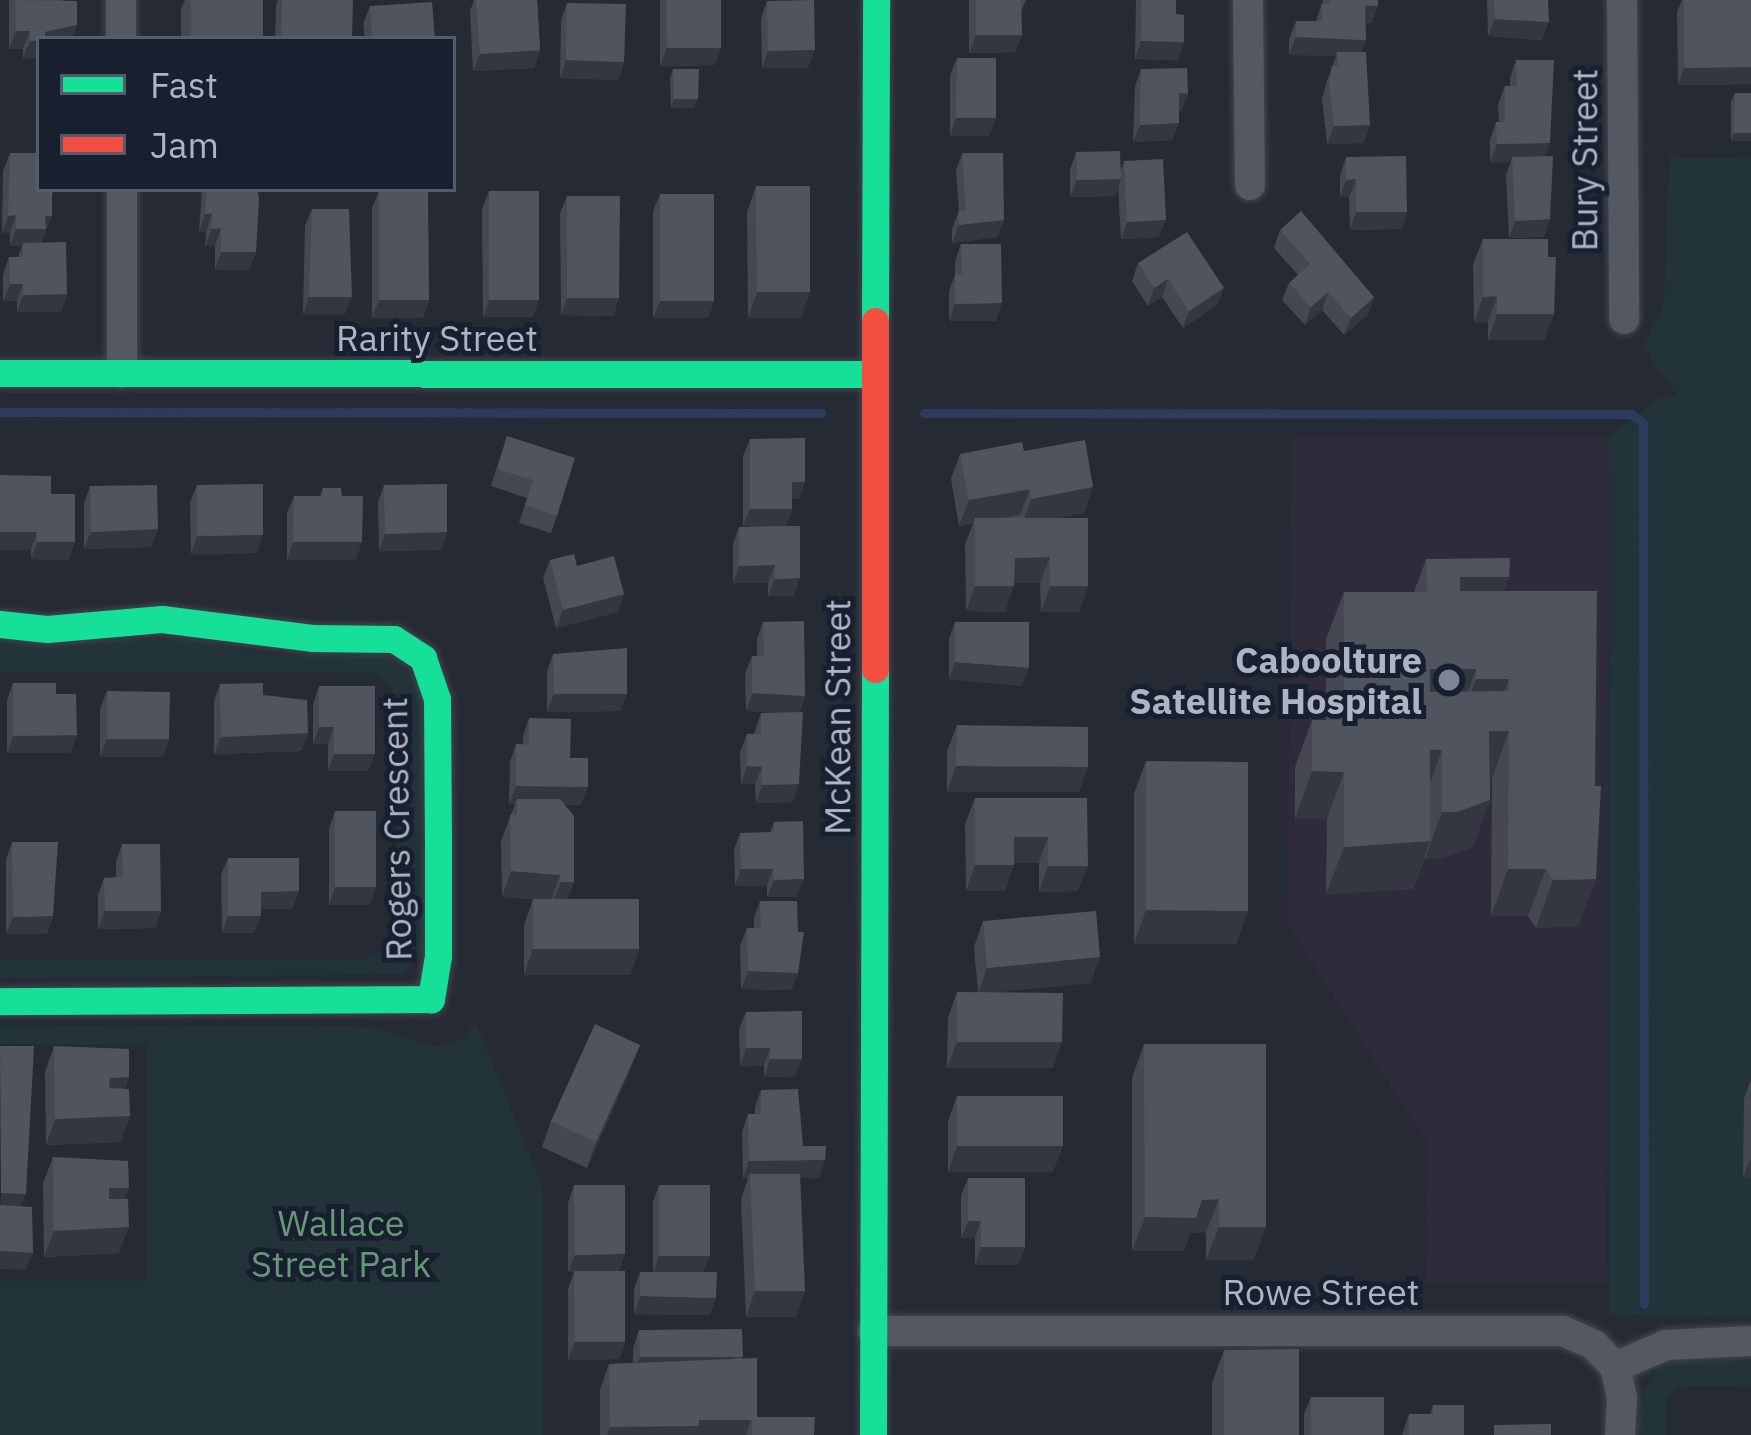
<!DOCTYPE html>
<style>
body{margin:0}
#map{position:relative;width:1751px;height:1435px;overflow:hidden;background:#252a34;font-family:"IBM Plex Sans",sans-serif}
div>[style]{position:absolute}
.medical>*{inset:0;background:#2e2b3a}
.green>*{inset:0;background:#22333a}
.stream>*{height:9px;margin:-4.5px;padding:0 4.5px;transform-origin:4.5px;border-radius:4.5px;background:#2e3b5d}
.roads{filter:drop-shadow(0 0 3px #41454d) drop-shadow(0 0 3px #41454d)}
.street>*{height:30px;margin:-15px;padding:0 15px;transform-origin:15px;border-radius:15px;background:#545862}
.fast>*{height:27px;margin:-13.5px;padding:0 13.5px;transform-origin:13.5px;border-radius:13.5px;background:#16e098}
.jam>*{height:27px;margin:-13.5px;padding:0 13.5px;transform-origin:13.5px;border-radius:13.5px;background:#f24e42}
.wall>*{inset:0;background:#454853}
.shaded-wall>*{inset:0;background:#333741}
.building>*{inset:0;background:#50545f}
.dots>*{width:33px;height:33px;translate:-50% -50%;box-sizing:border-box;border:6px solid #181f2f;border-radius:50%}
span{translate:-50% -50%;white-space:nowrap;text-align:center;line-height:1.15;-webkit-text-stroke:10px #181f2f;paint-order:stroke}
.street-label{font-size:36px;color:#adb4c7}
.poi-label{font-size:36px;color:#adb4c7;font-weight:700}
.right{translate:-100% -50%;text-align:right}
.park-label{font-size:36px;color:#639977}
.legend{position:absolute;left:36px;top:36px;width:420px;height:156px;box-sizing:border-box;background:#181f2f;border:3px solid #545b6c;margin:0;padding:15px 21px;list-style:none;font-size:36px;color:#adb4c7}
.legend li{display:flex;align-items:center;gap:24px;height:60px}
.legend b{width:60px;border:3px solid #545b6c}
</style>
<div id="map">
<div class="medical">
<i style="clip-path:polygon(1292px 437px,1609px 437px,1607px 1282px,1426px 1282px,1428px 1144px,1287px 923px)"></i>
</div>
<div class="green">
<i style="clip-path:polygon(1669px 157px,1751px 158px,1751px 1317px,1609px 1315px,1609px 437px,1659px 398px,1677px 395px,1643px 348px,1664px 302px)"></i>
<i style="clip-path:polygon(195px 639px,269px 655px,389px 656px,421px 680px,422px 953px,401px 975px,0 978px,0 960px,360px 960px,377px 955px,392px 940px,397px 921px,396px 706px,391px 687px,375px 673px,0 672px,0 640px)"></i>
<i style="clip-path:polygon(476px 1023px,543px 1188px,543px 1435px,0 1435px,0 1281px,147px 1281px,147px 1045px,0 1044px,0 1025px,372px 1027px,435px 1047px,460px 1040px)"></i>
<i style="clip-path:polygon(1675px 1361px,1751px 1362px,1751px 1386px,1678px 1387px,1665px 1401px,1666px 1435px,1635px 1435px,1644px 1392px,1655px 1372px)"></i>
</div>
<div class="stream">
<i style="left:0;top:412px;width:821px;rotate:0.07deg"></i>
<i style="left:924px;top:413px;width:707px;rotate:0.08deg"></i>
<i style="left:1631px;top:414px;width:15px;rotate:37deg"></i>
<i style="left:1643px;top:423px;width:881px;rotate:89.93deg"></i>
</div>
<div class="roads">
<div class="street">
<i style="left:121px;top:0;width:39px;rotate:90deg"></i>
<i style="left:1248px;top:0;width:185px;rotate:89.4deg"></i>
<i style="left:1622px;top:0;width:319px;rotate:89.6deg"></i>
<i style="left:122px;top:189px;width:184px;rotate:90deg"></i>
<i style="left:873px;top:1331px;width:690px"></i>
<i style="left:1563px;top:1331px;width:34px;rotate:24deg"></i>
<i style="left:1594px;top:1345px;width:30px;rotate:46deg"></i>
<i style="left:1615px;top:1367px;width:32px;rotate:77deg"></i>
<i style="left:1622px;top:1398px;width:37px;rotate:93deg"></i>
<i style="left:1615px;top:1367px;width:56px;rotate:-23.3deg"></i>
<i style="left:1666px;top:1345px;width:85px;rotate:-2.7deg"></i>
</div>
<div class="fast">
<i style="left:875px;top:321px;width:321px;rotate:-89.8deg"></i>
<i style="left:0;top:373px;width:873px;rotate:0.07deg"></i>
<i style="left:0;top:624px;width:47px;rotate:6.1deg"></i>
<i style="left:47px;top:629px;width:115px;rotate:-5deg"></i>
<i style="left:162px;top:619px;width:151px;rotate:7.2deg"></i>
<i style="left:312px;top:638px;width:82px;rotate:0.7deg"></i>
<i style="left:394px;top:639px;width:35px;rotate:33deg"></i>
<i style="left:423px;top:658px;width:43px;rotate:71.1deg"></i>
<i style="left:437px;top:699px;width:141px;rotate:89.6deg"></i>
<i style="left:438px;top:840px;width:116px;rotate:90deg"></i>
<i style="left:438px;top:956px;width:44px;rotate:99.2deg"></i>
<i style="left:431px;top:999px;width:431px;rotate:179.7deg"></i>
<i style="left:873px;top:1435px;width:766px;rotate:-89.85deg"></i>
</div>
<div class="jam">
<i style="left:875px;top:669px;width:348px;rotate:-90deg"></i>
</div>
</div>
<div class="wall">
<i style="clip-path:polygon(9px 0,63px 0,39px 39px,39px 58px,23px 58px,23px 49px,9px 49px)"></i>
<i style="clip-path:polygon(185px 0,263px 0,263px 39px,181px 39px,181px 9px)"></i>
<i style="clip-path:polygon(278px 0,282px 0,352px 39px,275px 39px,276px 5px)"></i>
<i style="clip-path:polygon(474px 0,537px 0,540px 50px,534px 68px,473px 71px,470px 11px)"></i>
<i style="clip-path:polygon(660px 0,721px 0,715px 65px,660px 66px)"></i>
<i style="clip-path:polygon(969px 0,1026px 0,1021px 12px,1022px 35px,1015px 52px,969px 53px)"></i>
<i style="clip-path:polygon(1136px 0,1176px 0,1176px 14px,1184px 42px,1178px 60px,1135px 59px)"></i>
<i style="clip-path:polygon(1323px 0,1378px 0,1378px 6px,1371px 23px,1365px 23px,1366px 40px,1361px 52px,1364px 143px,1327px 144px,1322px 99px,1326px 84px,1336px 56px,1289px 55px,1289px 39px,1296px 21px,1316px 21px)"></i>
<i style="clip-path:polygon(1487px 0,1548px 0,1542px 40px,1488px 36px)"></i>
<i style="clip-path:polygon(1682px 0,1751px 0,1751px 84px,1678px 85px,1677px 12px)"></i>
<i style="clip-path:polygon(767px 1px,808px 68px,762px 68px,761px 19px)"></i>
<i style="clip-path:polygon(567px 3px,624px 62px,618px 80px,560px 78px,561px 20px)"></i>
<i style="clip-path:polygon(370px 6px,435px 39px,365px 39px,363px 24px)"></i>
<i style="clip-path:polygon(957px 58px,996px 118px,989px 136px,950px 136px,950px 75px)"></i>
<i style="clip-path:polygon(1516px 60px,1545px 156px,1550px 219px,1544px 237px,1509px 238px,1506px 175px,1511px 161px,1490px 162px,1490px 140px,1496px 122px,1499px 122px,1498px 104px,1505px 86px,1510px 86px,1510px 78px)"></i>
<i style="clip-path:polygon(673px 69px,694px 108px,671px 108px,670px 78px)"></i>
<i style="clip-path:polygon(1141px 69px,1188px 94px,1181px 111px,1179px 111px,1172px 140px,1133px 142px,1135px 86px)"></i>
<i style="clip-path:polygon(1735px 93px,1751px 93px,1731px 141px,1731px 101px)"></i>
<i style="clip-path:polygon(1076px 152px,1121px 170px,1124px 161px,1159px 237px,1121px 239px,1118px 186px,1115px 196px,1070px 197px,1070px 170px)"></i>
<i style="clip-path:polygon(10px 153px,54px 189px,52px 196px,52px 216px,41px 242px,67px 294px,61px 312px,17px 312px,17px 301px,3px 301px,3px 275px,9px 257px,18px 257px,22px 246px,10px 246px,10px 233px,2px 233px,3px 171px)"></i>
<i style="clip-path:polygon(962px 153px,1004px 220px,997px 237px,952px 243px,952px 229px,959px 211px,956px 171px)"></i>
<i style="clip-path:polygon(1346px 157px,1407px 212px,1401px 229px,1350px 230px,1349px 197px,1340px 197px,1340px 175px)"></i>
<i style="clip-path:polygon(756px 186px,801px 318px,748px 318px,747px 212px)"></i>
<i style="clip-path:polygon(202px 189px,257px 189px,256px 252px,249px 270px,215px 270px,215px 246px,205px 246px,206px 232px,199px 232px)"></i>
<i style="clip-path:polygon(379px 191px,429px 300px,423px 318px,372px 318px,372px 208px)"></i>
<i style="clip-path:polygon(489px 191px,533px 317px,483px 317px,482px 209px)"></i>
<i style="clip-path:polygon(660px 194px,714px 301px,708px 318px,653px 318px,653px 211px)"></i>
<i style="clip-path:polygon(567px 196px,619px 298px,613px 316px,561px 315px,560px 213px)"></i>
<i style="clip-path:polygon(312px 209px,345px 314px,303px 314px,305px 226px)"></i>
<i style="clip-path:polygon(1280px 230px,1374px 297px,1368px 315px,1344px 335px,1322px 310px,1305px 325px,1282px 300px,1289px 283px,1298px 275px,1274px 248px)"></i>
<i style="clip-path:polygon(1483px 239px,1548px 257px,1554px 314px,1544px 340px,1488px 340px,1488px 322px,1474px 322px,1473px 265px)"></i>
<i style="clip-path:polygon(961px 244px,996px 321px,949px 321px,949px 291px,955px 275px,955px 261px)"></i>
<i style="clip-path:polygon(1138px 263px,1217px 305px,1183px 328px,1162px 297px,1148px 306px,1132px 281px)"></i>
<i style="clip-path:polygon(507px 436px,557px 516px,551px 533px,519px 523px,527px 498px,491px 486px)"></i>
<i style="clip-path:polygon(750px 439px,799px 499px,792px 499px,792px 509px,786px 526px,743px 526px,743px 456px)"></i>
<i style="clip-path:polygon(1024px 451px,1093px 487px,1084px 513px,1058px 518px,1079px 612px,1041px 612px,1040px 583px,1014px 583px,1005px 612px,966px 611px,965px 544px,973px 524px,959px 526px,951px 479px,960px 454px)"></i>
<i style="clip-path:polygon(0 475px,51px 494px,69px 560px,31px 559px,31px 550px,0 550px)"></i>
<i style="clip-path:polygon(197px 485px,257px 553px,191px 554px,190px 502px)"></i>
<i style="clip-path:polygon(384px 485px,447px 532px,441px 550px,379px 551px,378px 503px)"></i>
<i style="clip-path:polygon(90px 486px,158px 529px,151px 547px,84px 549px,84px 504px)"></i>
<i style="clip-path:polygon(323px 488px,342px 496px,356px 560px,287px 560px,287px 513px,294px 496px,320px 496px)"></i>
<i style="clip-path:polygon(800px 526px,794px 596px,768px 596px,768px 583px,733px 583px,733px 544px,739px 527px)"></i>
<i style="clip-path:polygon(1426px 559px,1504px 591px,1596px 879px,1578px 926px,1536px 928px,1528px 916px,1491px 916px,1492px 778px,1490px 778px,1490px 800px,1472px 848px,1440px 859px,1425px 859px,1425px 857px,1413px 889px,1326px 894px,1327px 819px,1295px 819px,1295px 767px,1312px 720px,1326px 720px,1326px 639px,1344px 592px,1414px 592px)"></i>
<i style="clip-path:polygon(550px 560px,577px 566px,624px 594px,618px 612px,556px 628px,543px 578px)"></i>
<i style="clip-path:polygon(763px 622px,805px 696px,799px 713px,793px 802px,756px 803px,755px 784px,741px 784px,740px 752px,747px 734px,754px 734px,761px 713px,785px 713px,746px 711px,745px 674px,752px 656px,757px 656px,757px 639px)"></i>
<i style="clip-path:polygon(955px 622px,1022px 686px,949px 679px,949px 639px)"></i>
<i style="clip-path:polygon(553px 654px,621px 711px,547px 712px,547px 672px)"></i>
<i style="clip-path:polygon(13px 683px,56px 694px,77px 735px,70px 753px,7px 753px,7px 700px)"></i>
<i style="clip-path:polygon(220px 684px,263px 695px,308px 733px,301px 751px,214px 754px,214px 701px)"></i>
<i style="clip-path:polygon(319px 686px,375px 754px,368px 771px,328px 771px,328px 744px,313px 744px,313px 704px)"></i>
<i style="clip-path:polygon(107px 691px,163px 757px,100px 757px,100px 709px)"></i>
<i style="clip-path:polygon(529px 718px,570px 758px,581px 805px,564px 804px,574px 882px,567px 899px,639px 949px,630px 975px,524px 975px,524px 925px,533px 899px,502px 897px,501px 841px,515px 804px,509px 804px,510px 762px,516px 744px,523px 744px,523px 736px)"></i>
<i style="clip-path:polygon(957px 725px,1079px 792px,947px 792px,947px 751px)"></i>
<i style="clip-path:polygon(1146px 761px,1248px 911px,1236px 944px,1134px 944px,1134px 794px)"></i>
<i style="clip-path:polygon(975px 798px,1087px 798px,1078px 891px,1039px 892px,1039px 863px,1014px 863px,1005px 891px,966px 891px,965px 824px)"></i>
<i style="clip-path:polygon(335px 811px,370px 905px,329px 905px,329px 829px)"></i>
<i style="clip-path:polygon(774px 822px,797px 897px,767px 897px,767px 886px,735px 886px,734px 850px,740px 833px,770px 833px)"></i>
<i style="clip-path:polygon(12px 842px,53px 916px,47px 934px,6px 934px,6px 860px)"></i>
<i style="clip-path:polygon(122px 844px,161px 911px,155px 928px,98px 929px,98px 895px,104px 878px,116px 878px,116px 862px)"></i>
<i style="clip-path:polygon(228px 858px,299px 891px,292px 909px,261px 909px,254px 933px,222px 933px,221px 875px)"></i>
<i style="clip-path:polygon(760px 901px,798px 973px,791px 990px,741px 989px,740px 946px,747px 928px,754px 928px,754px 918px)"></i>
<i style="clip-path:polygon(983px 921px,1091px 983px,991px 992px,1053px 1068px,947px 1068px,948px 1018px,957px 992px,978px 992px,974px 947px)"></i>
<i style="clip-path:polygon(746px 1012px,796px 1076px,764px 1077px,764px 1065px,740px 1066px,739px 1029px)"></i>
<i style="clip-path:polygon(1144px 1044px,1254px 1260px,1206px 1260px,1206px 1233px,1190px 1233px,1184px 1251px,1132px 1251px,1132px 1078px)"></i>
<i style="clip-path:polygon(640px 1045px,630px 1071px,587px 1168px,542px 1147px,551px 1121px)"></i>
<i style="clip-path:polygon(54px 1046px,129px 1077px,125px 1089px,130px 1116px,120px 1142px,46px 1145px,45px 1072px)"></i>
<i style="clip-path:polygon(1751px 1079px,1751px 1178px,1743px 1178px,1744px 1098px)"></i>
<i style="clip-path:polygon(761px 1090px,803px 1146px,819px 1178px,800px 1178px,796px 1317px,746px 1317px,741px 1200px,748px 1178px,743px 1178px,742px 1132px,748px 1114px,755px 1114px,755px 1107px)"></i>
<i style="clip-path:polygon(957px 1096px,1053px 1172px,948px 1172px,948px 1121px)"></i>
<i style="clip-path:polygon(53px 1157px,125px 1199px,119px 1253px,44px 1257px,43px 1183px)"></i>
<i style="clip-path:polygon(968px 1178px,1025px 1247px,1018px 1265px,975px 1265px,975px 1238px,961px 1238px,961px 1196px)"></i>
<i style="clip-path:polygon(574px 1185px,619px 1271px,625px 1342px,619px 1359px,568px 1360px,568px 1289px,574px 1272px,568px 1272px,568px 1203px)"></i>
<i style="clip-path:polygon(659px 1185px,704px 1272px,710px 1315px,634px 1314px,634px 1289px,640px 1272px,653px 1272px,653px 1202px)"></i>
<i style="clip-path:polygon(639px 1330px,742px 1358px,757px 1417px,814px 1435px,600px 1435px,600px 1390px,609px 1364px,633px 1363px,633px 1348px)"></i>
<i style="clip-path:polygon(1224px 1350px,1299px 1435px,1212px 1435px,1212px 1383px)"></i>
<i style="clip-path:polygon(1311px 1397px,1384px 1435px,1304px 1435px,1304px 1414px)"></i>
<i style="clip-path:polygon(1433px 1405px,1464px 1435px,1402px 1435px,1409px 1414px,1430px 1414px)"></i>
</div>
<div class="shaded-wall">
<i style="clip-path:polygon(1365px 6px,1378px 6px,1371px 23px,1358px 24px)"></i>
<i style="clip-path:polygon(1495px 19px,1549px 22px,1542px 40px,1488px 36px)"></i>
<i style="clip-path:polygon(77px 25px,72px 39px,43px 39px,45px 32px)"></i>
<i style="clip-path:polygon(16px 31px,30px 31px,23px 49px,9px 49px)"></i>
<i style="clip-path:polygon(976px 35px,1022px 35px,1015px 52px,969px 53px)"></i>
<i style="clip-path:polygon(1296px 37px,1366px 40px,1359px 57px,1337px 52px,1336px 56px,1289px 55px)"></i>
<i style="clip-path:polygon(30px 41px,39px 41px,39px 58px,23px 58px)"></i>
<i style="clip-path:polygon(1141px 41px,1184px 42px,1178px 60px,1135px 59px)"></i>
<i style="clip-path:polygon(667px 48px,721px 48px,715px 65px,660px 66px)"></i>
<i style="clip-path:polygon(540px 50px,534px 68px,473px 71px,480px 54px)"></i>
<i style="clip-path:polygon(815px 50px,808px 68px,762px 68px,768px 51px)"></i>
<i style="clip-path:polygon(566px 60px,624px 62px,618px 80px,560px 78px)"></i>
<i style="clip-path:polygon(1751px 67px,1751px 84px,1678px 85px,1684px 68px)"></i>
<i style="clip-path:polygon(1179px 93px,1188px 94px,1181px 111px,1172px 110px)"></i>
<i style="clip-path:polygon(674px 99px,698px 99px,694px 108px,671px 108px)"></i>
<i style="clip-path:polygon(956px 118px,996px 118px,989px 136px,950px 136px)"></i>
<i style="clip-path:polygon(1179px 123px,1172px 140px,1133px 142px,1140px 125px)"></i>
<i style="clip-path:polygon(1370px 125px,1364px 143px,1327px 144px,1334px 126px)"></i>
<i style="clip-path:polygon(1734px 133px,1751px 133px,1751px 141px,1731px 141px)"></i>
<i style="clip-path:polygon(1550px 143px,1544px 161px,1512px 157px,1511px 161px,1490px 162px,1497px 144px)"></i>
<i style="clip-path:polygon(1121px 179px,1115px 196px,1070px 197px,1077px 180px)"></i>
<i style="clip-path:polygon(1356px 179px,1349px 197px,1340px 197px,1346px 180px)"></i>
<i style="clip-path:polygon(1356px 212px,1407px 212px,1401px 229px,1350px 230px)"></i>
<i style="clip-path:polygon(205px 214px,212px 214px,206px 232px,199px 232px)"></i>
<i style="clip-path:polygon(16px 215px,10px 233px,2px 233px,8px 216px)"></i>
<i style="clip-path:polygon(45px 216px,52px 216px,40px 246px,10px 246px,16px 229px)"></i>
<i style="clip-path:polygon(1550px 219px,1544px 237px,1509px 238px,1515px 221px)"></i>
<i style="clip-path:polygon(1004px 220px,997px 237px,952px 243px,959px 225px)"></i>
<i style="clip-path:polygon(1166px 220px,1159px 237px,1121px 239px,1127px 222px)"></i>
<i style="clip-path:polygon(221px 228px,215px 246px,205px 246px,212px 229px)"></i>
<i style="clip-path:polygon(221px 252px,256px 252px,249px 270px,215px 270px)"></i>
<i style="clip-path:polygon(1168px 279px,1162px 297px,1148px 306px,1154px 288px)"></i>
<i style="clip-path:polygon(10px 284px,23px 284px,17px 301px,3px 301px)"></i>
<i style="clip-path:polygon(1224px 288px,1217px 305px,1183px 328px,1189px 311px)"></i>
<i style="clip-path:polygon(757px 292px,810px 292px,801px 318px,748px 318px)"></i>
<i style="clip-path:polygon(1328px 292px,1322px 310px,1305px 325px,1311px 307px)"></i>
<i style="clip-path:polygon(67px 294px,61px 312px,17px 312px,23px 295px)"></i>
<i style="clip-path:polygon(1497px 296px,1488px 322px,1474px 322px,1483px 297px)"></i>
<i style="clip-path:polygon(309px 297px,352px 297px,345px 314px,303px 314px)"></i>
<i style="clip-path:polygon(1374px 297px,1368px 315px,1344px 335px,1351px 318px)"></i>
<i style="clip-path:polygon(567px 298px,619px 298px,613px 316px,561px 315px)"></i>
<i style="clip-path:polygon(379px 300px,429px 300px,423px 318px,372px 318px)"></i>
<i style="clip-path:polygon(489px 300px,539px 300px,533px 317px,483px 317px)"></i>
<i style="clip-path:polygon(660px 301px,714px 301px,708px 318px,653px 318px)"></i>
<i style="clip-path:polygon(1002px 303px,996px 321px,949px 321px,955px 304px)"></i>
<i style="clip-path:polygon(1497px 314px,1554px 314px,1544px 340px,1488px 340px)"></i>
<i style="clip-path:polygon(792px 482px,805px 482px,799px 499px,786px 499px)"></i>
<i style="clip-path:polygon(1093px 487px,1084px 513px,1022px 525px,1031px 499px)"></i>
<i style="clip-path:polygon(1030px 489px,1020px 515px,975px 523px,975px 518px,973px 524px,959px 526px,969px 500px)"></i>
<i style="clip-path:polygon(750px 509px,792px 509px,786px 526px,743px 526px)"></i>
<i style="clip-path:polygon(158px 529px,151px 547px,84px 549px,91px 532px)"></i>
<i style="clip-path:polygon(0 532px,37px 532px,31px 550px,0 550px)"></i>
<i style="clip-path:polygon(447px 532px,441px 550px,379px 551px,385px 534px)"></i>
<i style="clip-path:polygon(263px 535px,257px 553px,191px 554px,197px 536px)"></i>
<i style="clip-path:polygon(37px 542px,75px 542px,69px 560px,31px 559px)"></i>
<i style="clip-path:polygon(293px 542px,362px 542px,356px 560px,287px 560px)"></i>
<i style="clip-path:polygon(1050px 557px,1040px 583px,1005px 583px,1015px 558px)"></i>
<i style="clip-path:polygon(775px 565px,768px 583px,733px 583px,739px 566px)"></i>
<i style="clip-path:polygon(1460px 577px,1509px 577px,1492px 624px,1443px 624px)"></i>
<i style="clip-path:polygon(800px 578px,794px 596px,768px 596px,775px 579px)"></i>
<i style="clip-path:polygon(975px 586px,1014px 586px,1005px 612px,966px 611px)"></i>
<i style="clip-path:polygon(1050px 586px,1088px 586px,1079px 612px,1041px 612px)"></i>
<i style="clip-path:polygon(624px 594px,618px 612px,556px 628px,563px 610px)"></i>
<i style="clip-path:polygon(955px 662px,1029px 668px,1022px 686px,949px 679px)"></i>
<i style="clip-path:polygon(1430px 669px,1476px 669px,1459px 716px,1413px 717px)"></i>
<i style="clip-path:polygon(1476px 679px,1509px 679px,1492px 727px,1459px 727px)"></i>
<i style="clip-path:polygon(752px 693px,805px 696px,799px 714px,746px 711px)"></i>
<i style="clip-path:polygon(554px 694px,627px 694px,621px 711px,547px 712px)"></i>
<i style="clip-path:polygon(319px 727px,334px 727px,328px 744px,313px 744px)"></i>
<i style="clip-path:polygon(1489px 731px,1509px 731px,1492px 778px,1472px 778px)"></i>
<i style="clip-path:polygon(308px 733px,301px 751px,214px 754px,221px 737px)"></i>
<i style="clip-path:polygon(77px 735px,70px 753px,7px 753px,13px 736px)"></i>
<i style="clip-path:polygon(107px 739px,169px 739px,163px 757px,100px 757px)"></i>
<i style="clip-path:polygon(1430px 750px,1442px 750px,1425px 797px)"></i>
<i style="clip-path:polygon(334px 754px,375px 754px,368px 771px,328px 771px)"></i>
<i style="clip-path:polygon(747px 766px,762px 767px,755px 784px,741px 784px)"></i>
<i style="clip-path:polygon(956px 766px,1088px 767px,1079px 792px,947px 792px)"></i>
<i style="clip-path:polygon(1312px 771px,1344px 772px,1327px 819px,1295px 819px)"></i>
<i style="clip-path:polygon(799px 784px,793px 802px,756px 803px,762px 785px)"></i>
<i style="clip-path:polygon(516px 786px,588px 787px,581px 805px,517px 804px,517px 799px,515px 804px,509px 804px)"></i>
<i style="clip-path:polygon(1490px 800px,1472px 848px,1440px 859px,1425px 859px,1442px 812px)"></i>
<i style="clip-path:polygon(1014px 837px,1048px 837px,1039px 863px,1005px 863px)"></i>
<i style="clip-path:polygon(1430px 841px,1413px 889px,1326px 894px,1344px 847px)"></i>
<i style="clip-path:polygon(975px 865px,1014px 865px,1005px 891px,966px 891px)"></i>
<i style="clip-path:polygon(1048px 866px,1088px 866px,1078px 891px,1039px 892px)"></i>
<i style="clip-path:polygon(741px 869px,773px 869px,767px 886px,735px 886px)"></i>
<i style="clip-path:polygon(1508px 869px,1546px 869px,1528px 916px,1491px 916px)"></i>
<i style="clip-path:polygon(511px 871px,560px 875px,551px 901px,502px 897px)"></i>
<i style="clip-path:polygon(804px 879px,797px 897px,767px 897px,774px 880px)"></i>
<i style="clip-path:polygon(1596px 879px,1578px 926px,1536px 928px,1553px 880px)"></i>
<i style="clip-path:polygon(561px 882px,574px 882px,564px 908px,551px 907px)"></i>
<i style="clip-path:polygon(335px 887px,376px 887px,370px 905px,329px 905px)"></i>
<i style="clip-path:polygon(299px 891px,292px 909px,254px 909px,261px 892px)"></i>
<i style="clip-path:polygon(1146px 910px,1248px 911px,1236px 944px,1134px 944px)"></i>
<i style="clip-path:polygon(105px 911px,161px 911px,155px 928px,98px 929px)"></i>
<i style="clip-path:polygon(53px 916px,47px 934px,6px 934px,13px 917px)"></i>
<i style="clip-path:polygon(228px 916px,261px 916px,254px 933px,222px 933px)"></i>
<i style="clip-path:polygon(533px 949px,639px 949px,630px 975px,524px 975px)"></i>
<i style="clip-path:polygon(1100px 957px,1091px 983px,978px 994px,987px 968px)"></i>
<i style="clip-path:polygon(748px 971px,798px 973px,791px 990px,741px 989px)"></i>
<i style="clip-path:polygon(957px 1042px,1062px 1042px,1053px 1068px,947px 1068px)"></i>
<i style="clip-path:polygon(640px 1045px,630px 1071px,587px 1168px,596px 1142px)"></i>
<i style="clip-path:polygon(746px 1048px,770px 1048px,764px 1065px,740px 1066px)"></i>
<i style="clip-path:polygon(770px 1059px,802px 1059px,796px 1076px,764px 1077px)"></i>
<i style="clip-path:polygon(129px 1077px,120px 1103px,100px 1103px,110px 1078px)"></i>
<i style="clip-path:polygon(130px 1116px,120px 1142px,46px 1145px,55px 1119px)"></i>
<i style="clip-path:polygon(957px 1146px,1063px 1146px,1053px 1172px,948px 1172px)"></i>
<i style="clip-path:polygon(1751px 1158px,1751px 1178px,1743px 1178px)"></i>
<i style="clip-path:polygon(825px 1160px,819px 1178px,750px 1178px,750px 1174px,748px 1178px,743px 1178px,749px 1161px)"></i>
<i style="clip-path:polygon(109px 1188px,129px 1188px,119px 1214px,99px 1214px)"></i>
<i style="clip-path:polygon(1px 1193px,26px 1194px,16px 1220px,0 1219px)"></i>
<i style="clip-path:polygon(1219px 1199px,1206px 1233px,1190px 1233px,1184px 1251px,1132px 1251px,1145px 1217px,1202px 1200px)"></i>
<i style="clip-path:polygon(968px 1221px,981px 1221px,975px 1238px,961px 1238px)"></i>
<i style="clip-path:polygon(129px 1227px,119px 1253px,44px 1257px,54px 1231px)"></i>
<i style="clip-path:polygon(1219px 1227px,1266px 1227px,1254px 1260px,1206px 1260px)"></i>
<i style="clip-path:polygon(981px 1247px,1025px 1247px,1018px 1265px,975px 1265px)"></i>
<i style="clip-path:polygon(0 1251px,33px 1253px,26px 1270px,0 1269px)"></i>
<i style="clip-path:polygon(625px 1254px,619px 1272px,568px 1272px,575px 1255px)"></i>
<i style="clip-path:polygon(659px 1256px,710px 1256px,703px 1273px,653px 1273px)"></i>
<i style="clip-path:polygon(755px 1291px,805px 1291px,796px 1317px,746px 1317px)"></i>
<i style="clip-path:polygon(640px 1296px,716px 1298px,710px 1315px,634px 1314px)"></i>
<i style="clip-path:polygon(575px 1342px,625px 1342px,619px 1359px,568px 1360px)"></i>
<i style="clip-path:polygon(640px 1357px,743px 1357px,633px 1374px)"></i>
<i style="clip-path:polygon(699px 1420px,751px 1420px,746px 1435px,607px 1435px,610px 1427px)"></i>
</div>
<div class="building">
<i style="clip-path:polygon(15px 0,77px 1px,77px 25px,45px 32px,45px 39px,30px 41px,30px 31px,16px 31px)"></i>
<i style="clip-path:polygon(191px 0,263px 0,263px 39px,191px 39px)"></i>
<i style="clip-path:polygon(282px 0,353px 0,352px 39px,281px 39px)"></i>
<i style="clip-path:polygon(476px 0,537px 0,540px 50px,480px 54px)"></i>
<i style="clip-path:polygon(666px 0,721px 0,721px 48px,667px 48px)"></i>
<i style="clip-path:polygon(814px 0,815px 50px,768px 51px,767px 1px)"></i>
<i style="clip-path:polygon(976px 0,1021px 0,1022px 35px,976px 35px)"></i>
<i style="clip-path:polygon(1142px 0,1176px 0,1176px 14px,1184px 15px,1184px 42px,1141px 41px)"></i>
<i style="clip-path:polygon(1330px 0,1378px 0,1378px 6px,1365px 6px,1366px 40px,1296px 37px,1296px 21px,1322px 21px,1322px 4px,1330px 4px)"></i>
<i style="clip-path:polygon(1494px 0,1548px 0,1549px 22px,1495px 19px)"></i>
<i style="clip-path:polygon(1684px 0,1751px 0,1751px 67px,1684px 68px)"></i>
<i style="clip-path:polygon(432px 2px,435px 39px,372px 39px,370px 6px)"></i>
<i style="clip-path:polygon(567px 3px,626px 4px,624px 62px,566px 60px)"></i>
<i style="clip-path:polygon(1337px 52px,1366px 52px,1370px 125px,1334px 126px,1329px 81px,1332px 66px,1338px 66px)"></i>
<i style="clip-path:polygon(957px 58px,996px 58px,996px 118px,956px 118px)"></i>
<i style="clip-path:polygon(1516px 60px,1554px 60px,1550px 143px,1497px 144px,1496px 122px,1505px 122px,1505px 86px,1517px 86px)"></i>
<i style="clip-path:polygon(1187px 68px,1188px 94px,1179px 93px,1179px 123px,1140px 125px,1141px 69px)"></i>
<i style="clip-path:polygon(673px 69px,699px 69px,698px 99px,674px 99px)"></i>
<i style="clip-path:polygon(1735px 93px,1751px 93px,1751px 133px,1734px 133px)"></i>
<i style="clip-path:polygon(1120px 151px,1121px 179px,1077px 180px,1076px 152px)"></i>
<i style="clip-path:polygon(10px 153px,39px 153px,39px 189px,52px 189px,52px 216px,45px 216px,46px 229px,16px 229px,16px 215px,8px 216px)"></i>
<i style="clip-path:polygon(962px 153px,1003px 153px,1004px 220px,959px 225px,958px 211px,966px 211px)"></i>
<i style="clip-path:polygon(1406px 156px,1407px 212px,1356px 212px,1356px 179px,1346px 180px,1346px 157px)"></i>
<i style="clip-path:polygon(1553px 156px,1550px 219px,1515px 221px,1512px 157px)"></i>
<i style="clip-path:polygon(1163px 159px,1166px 220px,1127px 222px,1124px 161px)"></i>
<i style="clip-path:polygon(756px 186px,810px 186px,810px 292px,757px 292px)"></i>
<i style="clip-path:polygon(207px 189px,257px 189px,259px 198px,256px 252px,221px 252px,221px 228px,212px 229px,212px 214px,205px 214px)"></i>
<i style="clip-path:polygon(379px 191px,428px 191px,429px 300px,379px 300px)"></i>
<i style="clip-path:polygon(489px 191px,539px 191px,539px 300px,489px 300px)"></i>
<i style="clip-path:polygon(660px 194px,714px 194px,714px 301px,660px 301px)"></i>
<i style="clip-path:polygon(567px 196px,620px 196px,619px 298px,567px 298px)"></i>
<i style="clip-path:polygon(312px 209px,349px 209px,352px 297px,309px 297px)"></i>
<i style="clip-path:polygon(1301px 211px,1374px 297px,1351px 318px,1328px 292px,1311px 307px,1289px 283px,1310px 264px,1280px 230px)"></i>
<i style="clip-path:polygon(1187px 232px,1224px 288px,1189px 311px,1168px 279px,1154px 288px,1138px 263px)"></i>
<i style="clip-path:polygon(1483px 239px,1548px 239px,1548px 257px,1556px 257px,1554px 314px,1497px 314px,1497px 296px,1483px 297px)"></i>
<i style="clip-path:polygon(66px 242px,67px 294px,23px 295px,23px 284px,10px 284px,9px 257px,23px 257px,23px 243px)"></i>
<i style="clip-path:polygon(961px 244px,1001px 244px,1002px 303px,955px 304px,955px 274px,962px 274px)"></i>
<i style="clip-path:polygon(507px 436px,575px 458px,557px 516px,525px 505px,533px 480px,497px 469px)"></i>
<i style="clip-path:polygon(805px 438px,805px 482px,792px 482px,792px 509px,750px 509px,750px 439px)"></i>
<i style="clip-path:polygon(1085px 440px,1093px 487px,1031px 499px,1030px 489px,969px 500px,960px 454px,1022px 442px,1024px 451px)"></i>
<i style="clip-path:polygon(0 475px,51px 476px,51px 494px,75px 494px,75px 542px,37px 542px,37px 532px,0 532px)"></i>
<i style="clip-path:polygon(263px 484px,263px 535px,197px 536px,197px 485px)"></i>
<i style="clip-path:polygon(447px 484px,447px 532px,385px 534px,384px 485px)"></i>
<i style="clip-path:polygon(157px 485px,158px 529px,91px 532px,90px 486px)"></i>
<i style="clip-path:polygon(323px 488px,341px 488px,342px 496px,363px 496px,362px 542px,293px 542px,294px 496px,322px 496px)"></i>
<i style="clip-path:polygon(975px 518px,1088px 518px,1088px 586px,1050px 586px,1050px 557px,1015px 558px,1014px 586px,975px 586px)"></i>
<i style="clip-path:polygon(800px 526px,800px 578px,775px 579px,775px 565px,739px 566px,739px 527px)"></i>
<i style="clip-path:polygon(574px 554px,577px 566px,614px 556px,624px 594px,563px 610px,550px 560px)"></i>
<i style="clip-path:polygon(evenodd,1510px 558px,1509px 577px,1460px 577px,1460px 591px,1597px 591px,1595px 786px,1601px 786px,1596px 879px,1553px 880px,1546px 869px,1508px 869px,1509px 731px,1489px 731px,1490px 800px,1457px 812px,1442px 812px,1442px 750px,1430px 750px,1430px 841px,1344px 847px,1344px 772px,1312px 771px,1312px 720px,1344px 720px,1344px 592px,1427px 592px,1426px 559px,1510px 558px,1430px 669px,1476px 669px,1476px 679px,1509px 679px,1509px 691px,1430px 692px,1430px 669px)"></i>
<i style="clip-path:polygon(804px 621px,805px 696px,752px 693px,752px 656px,764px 656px,763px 622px)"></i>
<i style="clip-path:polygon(955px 622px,1029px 622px,1029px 668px,955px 662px)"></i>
<i style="clip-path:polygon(627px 648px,627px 694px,554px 694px,553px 654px)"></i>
<i style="clip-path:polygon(13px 683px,56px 683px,56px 694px,76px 694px,77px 735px,13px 736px)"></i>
<i style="clip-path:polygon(263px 683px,263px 695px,307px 700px,308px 733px,221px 737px,220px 684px)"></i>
<i style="clip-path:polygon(319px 686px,375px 686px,375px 754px,334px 754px,334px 727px,319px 727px)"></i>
<i style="clip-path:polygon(107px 691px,170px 692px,169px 739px,107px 739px)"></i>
<i style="clip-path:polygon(803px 712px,799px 784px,762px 785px,762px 767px,747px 766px,747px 734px,761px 734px,761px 713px)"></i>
<i style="clip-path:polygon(529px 718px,571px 719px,570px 758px,588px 758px,588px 787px,516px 786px,516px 744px,529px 745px)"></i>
<i style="clip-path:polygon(957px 725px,1088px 727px,1088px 767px,956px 766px)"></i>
<i style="clip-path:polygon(1146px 761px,1248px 762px,1248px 911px,1146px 910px)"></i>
<i style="clip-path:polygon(975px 798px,1087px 798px,1088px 866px,1048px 866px,1048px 837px,1014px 837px,1014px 865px,975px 865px)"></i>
<i style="clip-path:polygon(517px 799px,560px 799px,574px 816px,574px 882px,561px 882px,560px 875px,511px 871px,510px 815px,517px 815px)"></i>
<i style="clip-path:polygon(335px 811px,376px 811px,376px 887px,335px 887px)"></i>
<i style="clip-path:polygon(803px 821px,804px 879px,774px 880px,773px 869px,741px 869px,740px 833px,774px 832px,774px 822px)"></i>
<i style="clip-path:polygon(12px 842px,58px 842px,53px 916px,13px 917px)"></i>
<i style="clip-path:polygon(122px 844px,160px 844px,161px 911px,105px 911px,104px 878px,123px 877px)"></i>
<i style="clip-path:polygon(228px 858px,299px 858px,299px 891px,261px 892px,261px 916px,228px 916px)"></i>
<i style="clip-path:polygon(533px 899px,639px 899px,639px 949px,533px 949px)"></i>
<i style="clip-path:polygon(760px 901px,797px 901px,798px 932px,804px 932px,798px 973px,748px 971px,747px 928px,761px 928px)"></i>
<i style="clip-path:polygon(1096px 911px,1100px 957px,987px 968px,983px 921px)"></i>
<i style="clip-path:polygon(957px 992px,1063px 993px,1062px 1042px,957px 1042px)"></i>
<i style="clip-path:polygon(802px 1011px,802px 1059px,770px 1059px,770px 1048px,746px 1048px,746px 1012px)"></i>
<i style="clip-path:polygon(595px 1024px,640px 1045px,596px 1142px,551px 1121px)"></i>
<i style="clip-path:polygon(1144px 1044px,1266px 1044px,1266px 1227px,1219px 1227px,1219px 1199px,1202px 1200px,1196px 1218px,1145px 1217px)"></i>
<i style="clip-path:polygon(0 1046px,34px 1046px,26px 1194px,1px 1193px)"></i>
<i style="clip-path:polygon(54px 1046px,129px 1049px,129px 1077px,110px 1078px,109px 1088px,129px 1089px,130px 1116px,55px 1119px)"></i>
<i style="clip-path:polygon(798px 1089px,803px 1146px,826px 1146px,825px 1160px,749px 1161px,748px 1114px,761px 1114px,761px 1090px)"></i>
<i style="clip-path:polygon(957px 1096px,1063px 1096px,1063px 1146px,957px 1146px)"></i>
<i style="clip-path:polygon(53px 1157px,128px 1161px,129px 1188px,109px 1188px,109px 1199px,128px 1199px,129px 1227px,54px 1231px)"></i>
<i style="clip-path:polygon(750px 1174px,800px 1174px,805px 1291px,755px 1291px)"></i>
<i style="clip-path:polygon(968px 1178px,1025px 1178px,1025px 1247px,981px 1247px,981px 1221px,968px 1221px)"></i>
<i style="clip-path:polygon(574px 1185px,625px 1185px,625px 1254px,575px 1255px)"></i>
<i style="clip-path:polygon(659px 1185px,710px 1185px,710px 1256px,659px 1256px)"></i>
<i style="clip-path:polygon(0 1205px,32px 1207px,33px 1253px,0 1251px)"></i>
<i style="clip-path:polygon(574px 1271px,625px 1271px,625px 1342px,575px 1342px)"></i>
<i style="clip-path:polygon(640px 1272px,717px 1272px,716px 1298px,640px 1296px)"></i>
<i style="clip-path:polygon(742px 1329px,743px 1357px,640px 1357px,639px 1330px)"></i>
<i style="clip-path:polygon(1299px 1349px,1299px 1435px,1224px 1435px,1224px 1350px)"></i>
<i style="clip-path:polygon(757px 1358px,757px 1417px,752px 1417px,752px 1420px,699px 1420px,699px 1426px,610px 1427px,609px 1364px)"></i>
<i style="clip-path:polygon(1311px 1397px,1384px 1397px,1384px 1435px,1311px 1435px)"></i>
<i style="clip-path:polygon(1433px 1405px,1464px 1405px,1464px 1435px,1409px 1435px,1409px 1414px,1433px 1414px)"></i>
<i style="clip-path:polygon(752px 1417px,815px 1417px,814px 1435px,752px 1435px)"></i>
<i style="clip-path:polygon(1551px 1424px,1551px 1435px,1494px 1435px,1494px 1425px)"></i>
</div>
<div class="dots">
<i style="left:1449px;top:680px;background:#7d8494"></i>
</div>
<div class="street-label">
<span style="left:1584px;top:160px;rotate:-90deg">Bury Street</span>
<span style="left:437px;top:338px">Rarity Street</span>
<span style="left:837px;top:717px;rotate:-90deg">McKean Street</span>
<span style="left:396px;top:829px;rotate:-91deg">Rogers Crescent</span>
<span style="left:1321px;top:1292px">Rowe Street</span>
</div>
<div class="poi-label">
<span class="right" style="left:1422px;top:680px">Caboolture<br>Satellite Hospital</span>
</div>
<div class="park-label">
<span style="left:341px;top:1243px">Wallace<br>Street Park</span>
</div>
<ul class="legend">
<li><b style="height:15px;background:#16e098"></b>Fast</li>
<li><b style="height:15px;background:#f24e42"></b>Jam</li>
</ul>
</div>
